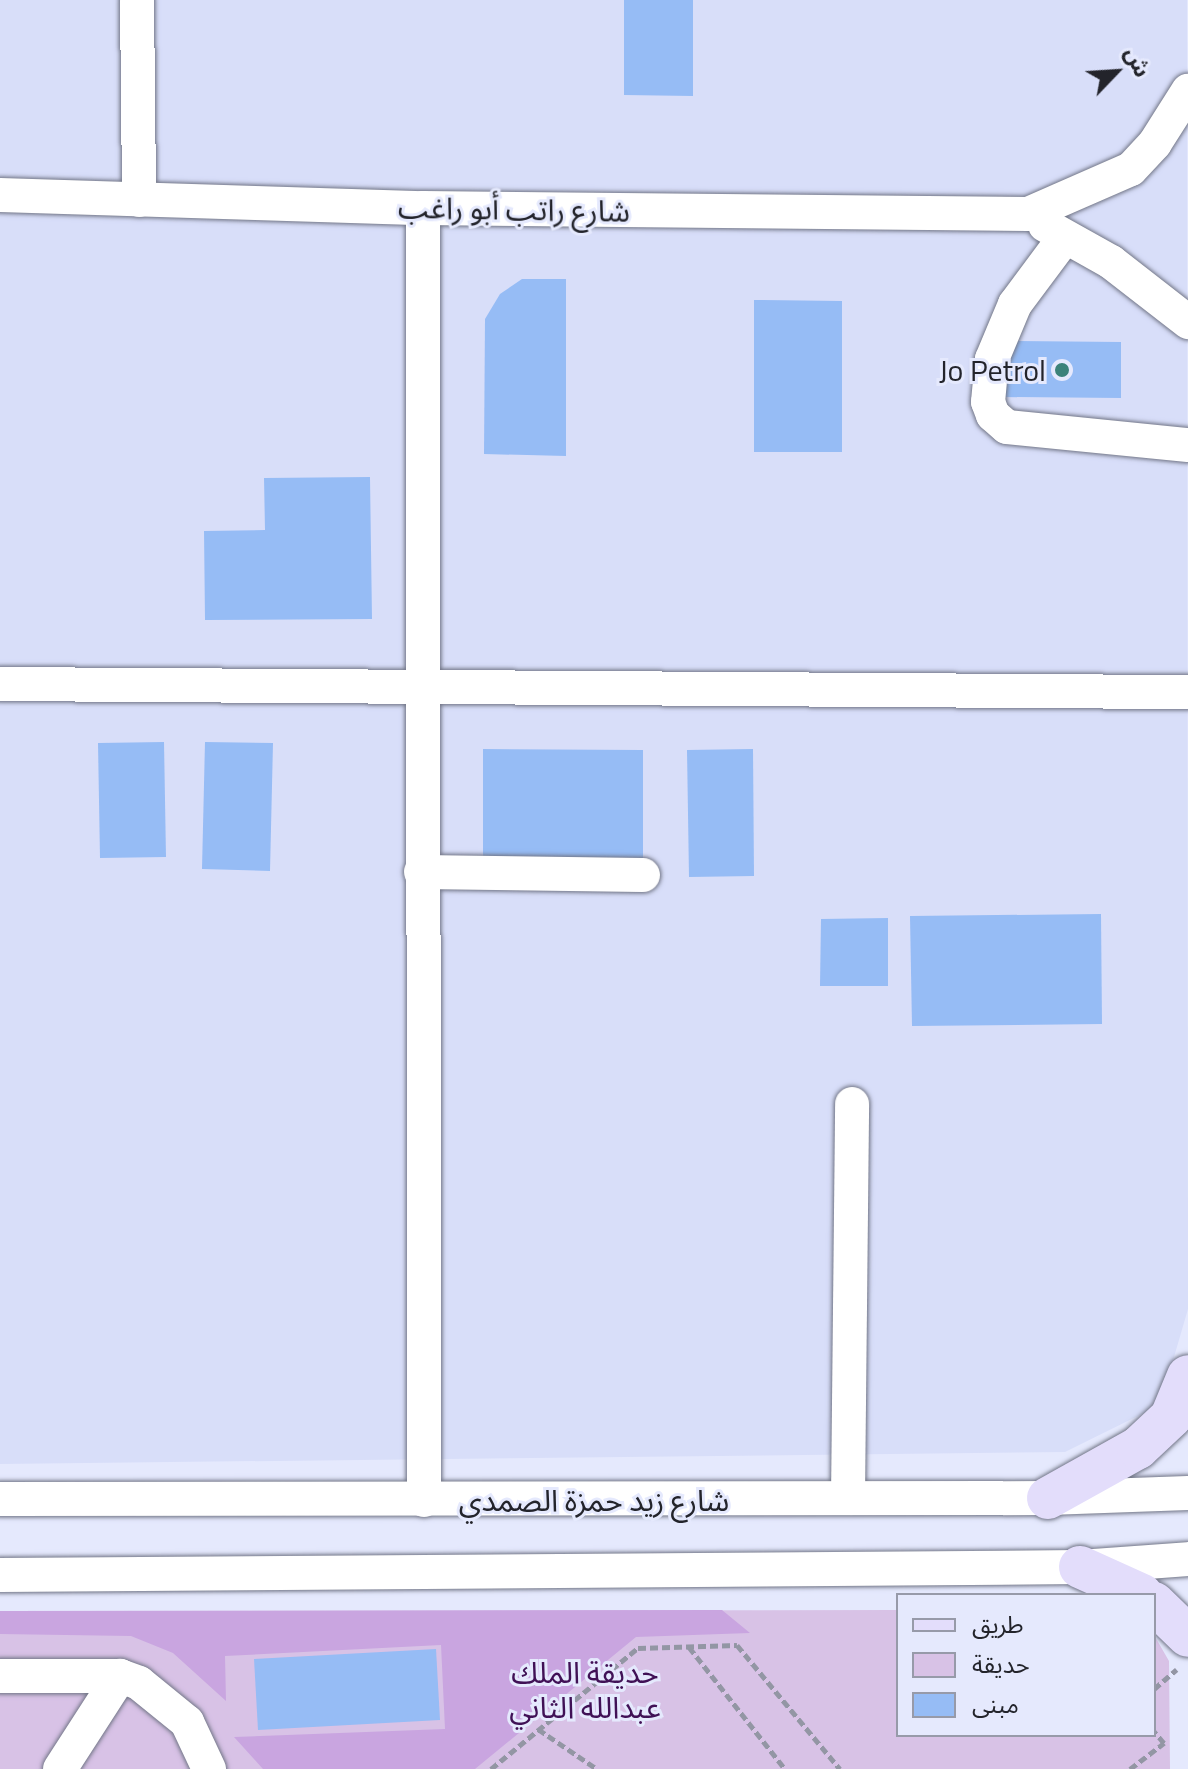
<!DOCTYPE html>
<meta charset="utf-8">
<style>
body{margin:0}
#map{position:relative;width:1188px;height:1769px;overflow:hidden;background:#e5e9fd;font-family:"Titillium Web","Noto Sans Arabic",sans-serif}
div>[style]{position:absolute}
.built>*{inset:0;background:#d8def9}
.green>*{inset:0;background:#d8c2e6}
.forest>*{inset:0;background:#c9a5e0}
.building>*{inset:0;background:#96bcf5}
.path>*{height:5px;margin-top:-2.5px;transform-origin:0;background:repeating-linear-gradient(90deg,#9396a4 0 8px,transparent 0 12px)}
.roads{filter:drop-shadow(0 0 2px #727687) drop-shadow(0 0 2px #727687)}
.minor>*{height:34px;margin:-17px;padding:0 17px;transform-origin:17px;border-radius:17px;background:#fff}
.major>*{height:42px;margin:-21px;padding:0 21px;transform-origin:21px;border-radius:21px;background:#e3ddfb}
.dots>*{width:22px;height:22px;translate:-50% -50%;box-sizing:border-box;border:4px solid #e5e9fd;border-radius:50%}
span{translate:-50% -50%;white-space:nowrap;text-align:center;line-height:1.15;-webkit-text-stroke:6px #e5e9fd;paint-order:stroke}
.street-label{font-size:30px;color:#23242b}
.poi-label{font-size:30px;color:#23242b}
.right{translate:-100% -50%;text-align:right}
.park-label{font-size:30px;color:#401156}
.legend{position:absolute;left:896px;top:1593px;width:260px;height:144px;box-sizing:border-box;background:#e5e9fd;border:2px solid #979aa9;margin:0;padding:10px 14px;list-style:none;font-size:24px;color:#23242b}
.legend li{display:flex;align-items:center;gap:16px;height:40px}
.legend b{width:40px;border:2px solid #979aa9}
.north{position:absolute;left:1076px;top:32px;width:80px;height:80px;-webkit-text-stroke:6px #e5e9fd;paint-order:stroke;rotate:65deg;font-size:22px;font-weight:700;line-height:32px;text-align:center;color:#23242b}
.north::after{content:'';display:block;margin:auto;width:28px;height:36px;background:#23242b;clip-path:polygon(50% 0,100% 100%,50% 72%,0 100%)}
</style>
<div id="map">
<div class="built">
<i style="clip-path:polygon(0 0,1187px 0,1188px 1309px,1160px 1405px,1065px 1452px,0 1464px)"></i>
</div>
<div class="green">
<i style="clip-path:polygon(898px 1610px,898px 1735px,1154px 1735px,1154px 1635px,1169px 1661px,1170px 1769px,0 1769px,0 1611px)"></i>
</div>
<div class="forest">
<i style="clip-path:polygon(722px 1610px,750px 1633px,636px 1637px,475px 1769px,263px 1769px,234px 1737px,445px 1729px,441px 1645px,225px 1656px,226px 1701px,173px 1653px,131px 1636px,0 1634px,0 1611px)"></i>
</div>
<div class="building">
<i style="clip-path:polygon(624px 0,693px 0,693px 96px,624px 95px)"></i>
<i style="clip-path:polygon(522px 279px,566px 279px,566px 456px,484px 454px,485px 319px,500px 294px)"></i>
<i style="clip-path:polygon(754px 300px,842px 301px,842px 452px,754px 452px)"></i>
<i style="clip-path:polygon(1003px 341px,1121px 342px,1121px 398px,1003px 397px)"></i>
<i style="clip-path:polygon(370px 477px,372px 619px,205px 620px,204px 531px,265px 530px,264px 478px)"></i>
<i style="clip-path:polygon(164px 742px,166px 857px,100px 858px,98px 743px)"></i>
<i style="clip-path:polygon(205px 742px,273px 743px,270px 871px,202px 869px)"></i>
<i style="clip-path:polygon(483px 749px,643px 750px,643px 863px,483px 863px)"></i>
<i style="clip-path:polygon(753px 749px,754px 876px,689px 877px,687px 750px)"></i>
<i style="clip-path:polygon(1101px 914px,1102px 1024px,912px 1026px,910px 916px)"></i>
<i style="clip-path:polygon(888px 918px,888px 986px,820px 986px,821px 919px)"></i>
<i style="clip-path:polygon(436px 1649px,440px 1720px,258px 1730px,254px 1659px)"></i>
</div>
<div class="path">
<i style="left:689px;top:1647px;width:155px;rotate:51.8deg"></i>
<i style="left:1154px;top:1689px;width:30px;rotate:-41deg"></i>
<i style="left:538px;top:1729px;width:71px;rotate:34.1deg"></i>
<i style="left:491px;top:1769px;width:190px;rotate:-39.5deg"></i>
<i style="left:638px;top:1648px;width:99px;rotate:-1.7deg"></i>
<i style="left:737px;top:1645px;width:161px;rotate:50.3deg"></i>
<i style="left:1130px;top:1769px;width:43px;rotate:-37.4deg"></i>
<i style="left:1164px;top:1743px;width:16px;rotate:-130deg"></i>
</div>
<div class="roads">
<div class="minor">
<i style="left:137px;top:0;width:200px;rotate:89.4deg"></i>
<i style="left:0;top:195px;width:423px;rotate:1.8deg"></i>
<i style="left:423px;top:208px;width:605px;rotate:0.57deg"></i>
<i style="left:1028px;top:214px;width:112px;rotate:-23.6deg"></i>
<i style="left:1131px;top:169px;width:35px;rotate:-47deg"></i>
<i style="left:1155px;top:143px;width:62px;rotate:-57.6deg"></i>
<i style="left:423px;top:208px;width:1292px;rotate:89.96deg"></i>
<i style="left:1045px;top:225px;width:76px;rotate:29.3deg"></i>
<i style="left:1111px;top:262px;width:98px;rotate:37.9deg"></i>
<i style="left:1065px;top:237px;width:84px;rotate:126.7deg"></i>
<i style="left:1015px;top:304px;width:60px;rotate:112.7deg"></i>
<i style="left:992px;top:359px;width:43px;rotate:95.3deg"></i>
<i style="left:988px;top:402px;width:14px;rotate:69deg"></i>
<i style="left:993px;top:415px;width:18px;rotate:41deg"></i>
<i style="left:1007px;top:427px;width:182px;rotate:5.7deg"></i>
<i style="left:0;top:684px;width:1188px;rotate:0.39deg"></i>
<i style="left:421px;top:872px;width:222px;rotate:0.8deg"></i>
<i style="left:848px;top:1498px;width:394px;rotate:-89.4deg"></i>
<i style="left:0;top:1499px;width:1048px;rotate:-0.05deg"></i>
<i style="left:1048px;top:1498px;width:140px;rotate:-2deg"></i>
<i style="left:0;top:1575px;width:1080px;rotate:-0.42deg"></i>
<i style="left:1080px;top:1567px;width:108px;rotate:-4.2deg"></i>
<i style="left:0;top:1676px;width:120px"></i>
<i style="left:120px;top:1676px;width:20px;rotate:20deg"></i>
<i style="left:139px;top:1683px;width:62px;rotate:39.1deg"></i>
<i style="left:187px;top:1722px;width:52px;rotate:64.9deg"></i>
<i style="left:60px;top:1769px;width:111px;rotate:-57.2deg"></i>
</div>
<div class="major">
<i style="left:1048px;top:1498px;width:103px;rotate:-29.1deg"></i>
<i style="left:1138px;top:1448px;width:45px;rotate:-43.2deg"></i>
<i style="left:1171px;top:1417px;width:44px;rotate:-67.5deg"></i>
<i style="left:1080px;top:1567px;width:68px;rotate:24.3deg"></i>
<i style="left:1154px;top:1603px;width:47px;rotate:44.1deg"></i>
</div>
</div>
<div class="dots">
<i style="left:1062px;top:370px;background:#3c827a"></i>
</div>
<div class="street-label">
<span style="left:514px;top:209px;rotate:1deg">شارع راتب أبو راغب</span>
<span style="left:594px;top:1500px">شارع زيد حمزة الصمدي</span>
</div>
<div class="poi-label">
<span class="right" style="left:1046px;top:370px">Jo Petrol</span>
</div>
<div class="park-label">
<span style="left:585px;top:1689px">حديقة الملك<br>عبدالله الثاني</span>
</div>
<ul class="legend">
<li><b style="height:10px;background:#e3ddfb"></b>طريق</li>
<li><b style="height:22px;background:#d8c2e6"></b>حديقة</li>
<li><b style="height:22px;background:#96bcf5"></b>مبنى</li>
</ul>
<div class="north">ش</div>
</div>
